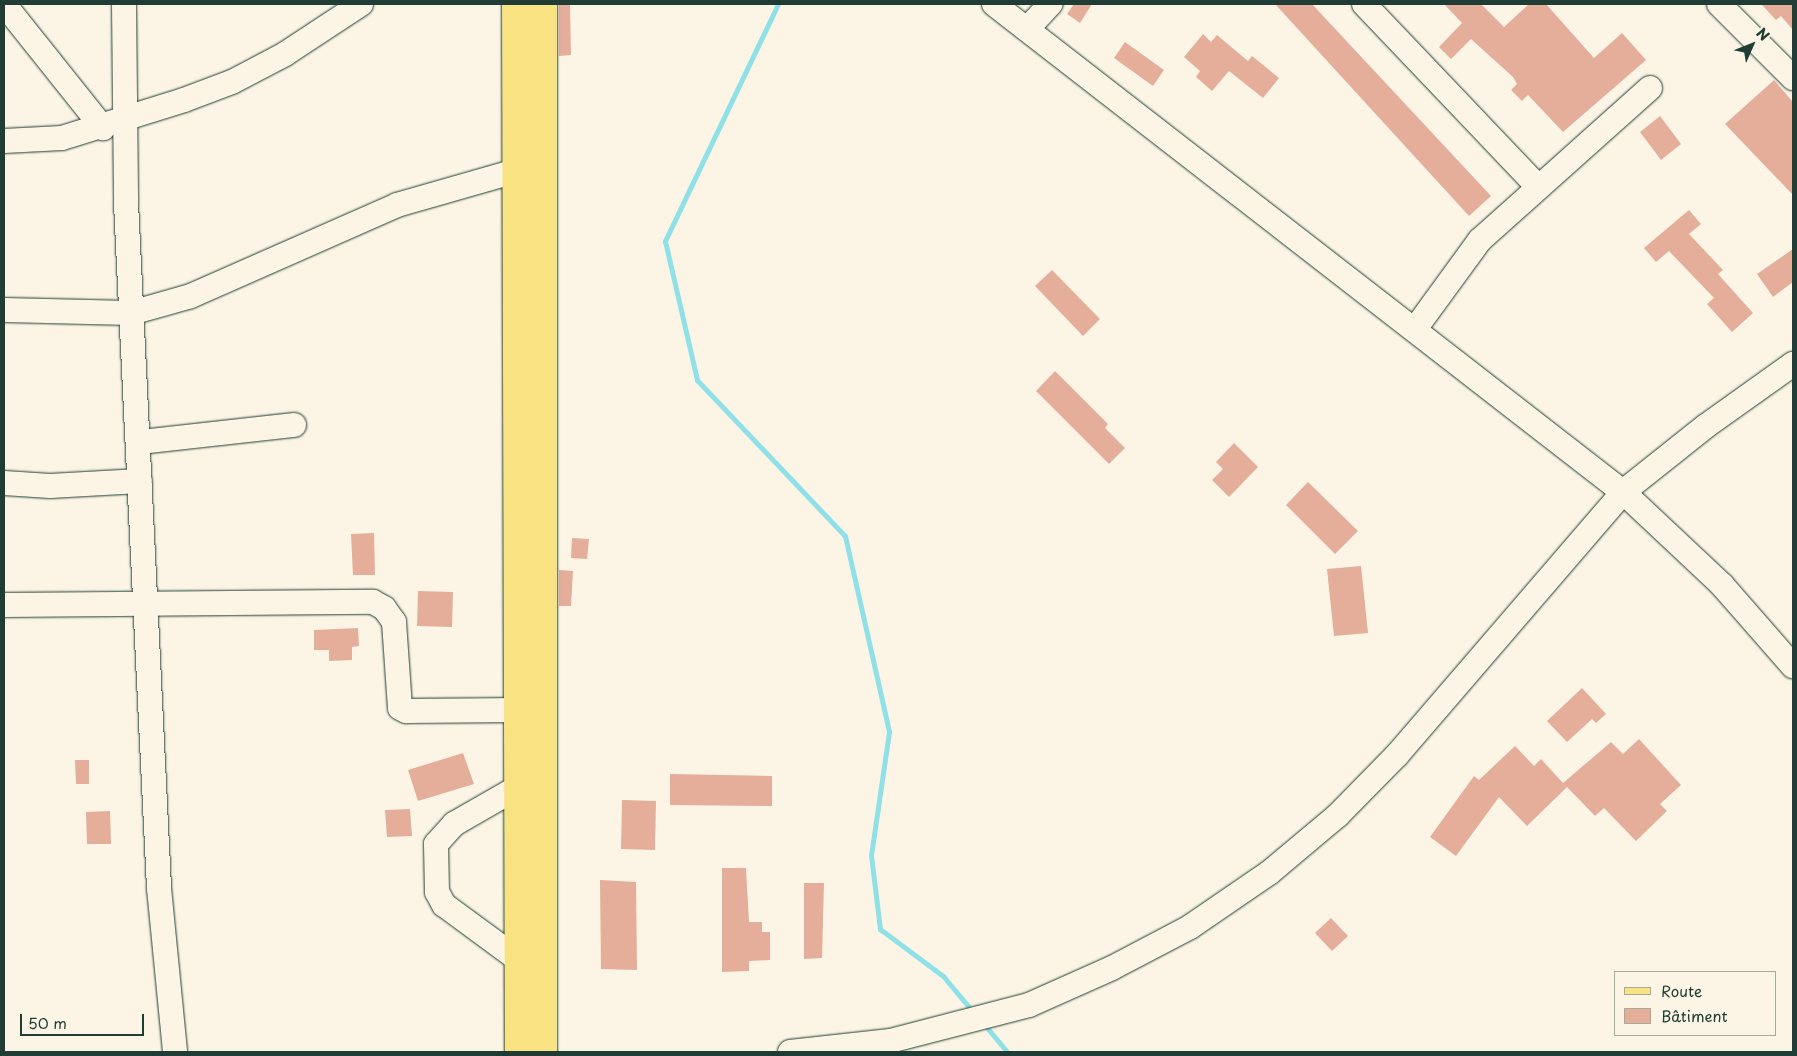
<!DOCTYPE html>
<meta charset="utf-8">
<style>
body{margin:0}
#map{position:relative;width:1797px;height:1056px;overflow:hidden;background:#fcf5e5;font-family:"Playpen Sans",sans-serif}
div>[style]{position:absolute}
.stream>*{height:5px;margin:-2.5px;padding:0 2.5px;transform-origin:2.5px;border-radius:2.5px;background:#8fe1e7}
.building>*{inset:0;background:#e4ae9a}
.roads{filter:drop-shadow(0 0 1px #1f3d34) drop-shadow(0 0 1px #1f3d34)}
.minor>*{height:24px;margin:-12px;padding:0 12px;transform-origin:12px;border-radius:12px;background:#fcf5e5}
.major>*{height:28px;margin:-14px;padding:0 14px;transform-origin:14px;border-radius:14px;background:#f8e281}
span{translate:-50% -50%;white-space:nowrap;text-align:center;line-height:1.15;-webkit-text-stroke:5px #fcf5e5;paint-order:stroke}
.frame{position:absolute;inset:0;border:5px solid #1f3d34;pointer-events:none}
.legend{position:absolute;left:1614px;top:971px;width:162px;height:65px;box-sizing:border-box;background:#fcf5e5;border:1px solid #a4ab9e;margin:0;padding:6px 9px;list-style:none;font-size:15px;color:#1f3d34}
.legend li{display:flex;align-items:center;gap:10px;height:25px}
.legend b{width:25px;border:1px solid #a4ab9e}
.north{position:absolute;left:1727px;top:20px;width:50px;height:50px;-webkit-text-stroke:4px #fcf5e5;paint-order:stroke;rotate:46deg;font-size:14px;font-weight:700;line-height:20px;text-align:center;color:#1f3d34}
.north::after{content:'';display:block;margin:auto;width:18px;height:22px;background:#1f3d34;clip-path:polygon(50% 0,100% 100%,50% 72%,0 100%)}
.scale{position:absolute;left:20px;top:1014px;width:124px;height:22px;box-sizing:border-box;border:2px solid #1f3d34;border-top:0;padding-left:6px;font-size:15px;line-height:18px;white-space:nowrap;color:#1f3d34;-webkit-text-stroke:4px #fcf5e5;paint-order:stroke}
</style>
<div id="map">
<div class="stream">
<i style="left:778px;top:4px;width:263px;rotate:115.5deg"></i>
<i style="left:665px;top:241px;width:143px;rotate:77deg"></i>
<i style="left:697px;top:380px;width:215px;rotate:46.5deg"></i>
<i style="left:845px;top:536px;width:201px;rotate:77.3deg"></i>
<i style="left:889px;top:732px;width:124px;rotate:98.3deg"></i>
<i style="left:871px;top:855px;width:75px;rotate:83.1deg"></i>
<i style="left:880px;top:929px;width:79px;rotate:36.7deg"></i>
<i style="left:943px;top:976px;width:48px;rotate:50deg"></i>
<i style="left:983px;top:1023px;width:38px;rotate:50deg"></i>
</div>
<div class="building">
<i style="clip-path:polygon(559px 4px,570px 4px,571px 55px,559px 56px)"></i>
<i style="clip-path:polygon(1074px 4px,1092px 4px,1080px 23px,1067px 14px)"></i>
<i style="clip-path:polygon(1275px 4px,1312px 4px,1491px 196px,1469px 216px)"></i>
<i style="clip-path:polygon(1444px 4px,1481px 4px,1504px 27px,1529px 4px,1546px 4px,1594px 58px,1622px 33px,1646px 60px,1563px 132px,1528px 95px,1522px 101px,1511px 90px,1517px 84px,1513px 77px,1471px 39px,1451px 59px,1439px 47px,1462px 23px)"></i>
<i style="clip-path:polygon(1761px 4px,1793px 4px,1793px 30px,1781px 16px,1776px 20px)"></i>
<i style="clip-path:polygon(1203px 34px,1211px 42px,1217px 35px,1248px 61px,1252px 56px,1279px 78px,1263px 98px,1229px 71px,1212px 91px,1196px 77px,1200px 71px,1184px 57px)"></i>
<i style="clip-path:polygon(1125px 42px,1164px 70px,1153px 86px,1114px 58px)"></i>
<i style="clip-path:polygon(1774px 80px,1793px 102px,1793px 195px,1725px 124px)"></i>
<i style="clip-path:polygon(1660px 116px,1681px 144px,1661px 160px,1640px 132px)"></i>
<i style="clip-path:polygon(1689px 210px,1701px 224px,1689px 234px,1723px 270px,1718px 274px,1753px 313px,1732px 332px,1707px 304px,1714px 298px,1669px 251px,1656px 262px,1644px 248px)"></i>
<i style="clip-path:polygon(1793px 249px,1793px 282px,1773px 297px,1757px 274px)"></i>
<i style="clip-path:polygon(1052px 270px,1100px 319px,1083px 336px,1035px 286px)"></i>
<i style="clip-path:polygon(1055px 371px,1108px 424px,1105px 428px,1125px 448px,1109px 464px,1036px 391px)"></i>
<i style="clip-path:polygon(1234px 443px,1258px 467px,1229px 497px,1212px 480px,1223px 469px,1216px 462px)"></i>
<i style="clip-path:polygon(1308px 482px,1358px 531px,1335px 554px,1286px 505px)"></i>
<i style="clip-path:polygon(374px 533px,375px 575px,353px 575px,351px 534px)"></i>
<i style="clip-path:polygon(572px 538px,589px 539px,587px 559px,571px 558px)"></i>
<i style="clip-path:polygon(1361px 566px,1368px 633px,1334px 636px,1327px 569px)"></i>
<i style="clip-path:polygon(559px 570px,573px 571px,571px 606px,559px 606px)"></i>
<i style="clip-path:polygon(418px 591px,453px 592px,452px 627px,417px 626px)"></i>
<i style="clip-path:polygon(358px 628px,359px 646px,352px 647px,352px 660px,329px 661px,329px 650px,314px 650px,314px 630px)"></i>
<i style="clip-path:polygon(1582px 688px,1606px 714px,1596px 723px,1592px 719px,1567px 742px,1547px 721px)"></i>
<i style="clip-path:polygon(1639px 739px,1681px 785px,1660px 804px,1667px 811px,1636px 841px,1604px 808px,1595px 816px,1567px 787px,1527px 826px,1499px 797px,1456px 856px,1430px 837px,1474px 776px,1479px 780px,1515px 746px,1534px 766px,1541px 759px,1563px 783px,1611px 742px,1623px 754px)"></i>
<i style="clip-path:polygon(463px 753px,474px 784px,418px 801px,408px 770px)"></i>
<i style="clip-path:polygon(75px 760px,89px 760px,89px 784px,76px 784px)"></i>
<i style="clip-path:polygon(670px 774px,772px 776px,772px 806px,670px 805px)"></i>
<i style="clip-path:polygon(622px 800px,656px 801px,655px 850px,621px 849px)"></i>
<i style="clip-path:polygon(410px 809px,412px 836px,387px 837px,385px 810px)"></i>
<i style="clip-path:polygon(110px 811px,111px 844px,87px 844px,86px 812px)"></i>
<i style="clip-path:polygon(722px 868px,746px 868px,749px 922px,762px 922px,762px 932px,770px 932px,770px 960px,749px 961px,749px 971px,722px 972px)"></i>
<i style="clip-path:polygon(600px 880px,636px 882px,637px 970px,601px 969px)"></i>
<i style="clip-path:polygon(804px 883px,824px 883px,822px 958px,804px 959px)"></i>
<i style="clip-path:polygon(1331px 918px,1348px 936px,1332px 951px,1315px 933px)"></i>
</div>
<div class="roads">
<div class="minor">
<i style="left:4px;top:4px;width:159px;rotate:51.4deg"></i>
<i style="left:124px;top:4px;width:199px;rotate:89.4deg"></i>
<i style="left:126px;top:203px;width:686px;rotate:87.24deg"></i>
<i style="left:159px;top:888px;width:165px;rotate:84.4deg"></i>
<i style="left:994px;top:4px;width:796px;rotate:37.81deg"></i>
<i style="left:1623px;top:492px;width:136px;rotate:43.2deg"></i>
<i style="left:1722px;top:585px;width:108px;rotate:48.8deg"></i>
<i style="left:1364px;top:4px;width:253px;rotate:46.4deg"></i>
<i style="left:1719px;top:4px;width:105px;rotate:45deg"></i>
<i style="left:1028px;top:28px;width:33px;rotate:-47deg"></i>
<i style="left:4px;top:141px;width:58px;rotate:-3deg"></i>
<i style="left:62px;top:138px;width:128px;rotate:-17.3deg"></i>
<i style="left:184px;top:100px;width:51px;rotate:-20.6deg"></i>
<i style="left:232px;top:82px;width:60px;rotate:-27.8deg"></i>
<i style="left:285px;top:54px;width:91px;rotate:-33.3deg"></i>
<i style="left:4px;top:310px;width:127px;rotate:1.4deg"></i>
<i style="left:131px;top:313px;width:62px;rotate:-15.8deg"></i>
<i style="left:191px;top:296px;width:225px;rotate:-23.8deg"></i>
<i style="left:397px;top:205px;width:127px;rotate:-16deg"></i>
<i style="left:1415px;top:329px;width:110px;rotate:-53.9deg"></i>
<i style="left:1480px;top:240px;width:228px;rotate:-41.8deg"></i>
<i style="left:140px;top:442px;width:155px;rotate:-6.3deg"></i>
<i style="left:4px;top:483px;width:46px;rotate:3.7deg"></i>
<i style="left:50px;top:486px;width:90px;rotate:-3.2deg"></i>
<i style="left:4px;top:605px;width:369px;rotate:-0.5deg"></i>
<i style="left:373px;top:602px;width:13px;rotate:29deg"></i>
<i style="left:384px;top:608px;width:17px;rotate:54deg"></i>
<i style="left:394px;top:622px;width:86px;rotate:86deg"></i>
<i style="left:400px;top:708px;width:7px;rotate:27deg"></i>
<i style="left:406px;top:711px;width:114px;rotate:-0.5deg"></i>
<i style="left:519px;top:960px;width:93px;rotate:-143.7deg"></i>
<i style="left:444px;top:905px;width:15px;rotate:-118deg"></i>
<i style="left:437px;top:892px;width:48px;rotate:-91.2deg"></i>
<i style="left:436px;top:844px;width:27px;rotate:-48deg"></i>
<i style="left:454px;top:824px;width:76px;rotate:-29.9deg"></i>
<i style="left:790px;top:1052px;width:101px;rotate:-6.3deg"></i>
<i style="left:890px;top:1041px;width:144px;rotate:-14.5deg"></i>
<i style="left:1029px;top:1005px;width:91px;rotate:-24deg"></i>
<i style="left:1112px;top:968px;width:88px;rotate:-27.7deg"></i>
<i style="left:1190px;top:927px;width:96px;rotate:-34.4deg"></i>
<i style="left:1269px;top:873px;width:90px;rotate:-40deg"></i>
<i style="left:1338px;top:815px;width:84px;rotate:-45.5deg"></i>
<i style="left:1397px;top:755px;width:347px;rotate:-49.3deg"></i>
<i style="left:1623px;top:492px;width:106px;rotate:-38.5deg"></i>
<i style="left:1706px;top:426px;width:107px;rotate:-35.5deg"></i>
</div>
<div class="major">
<i style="left:516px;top:4px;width:1048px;rotate:89.84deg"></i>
<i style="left:543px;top:4px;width:1048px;rotate:90deg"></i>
</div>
</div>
<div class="frame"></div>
<ul class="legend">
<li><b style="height:6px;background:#f8e281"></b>Route</li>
<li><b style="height:14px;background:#e4ae9a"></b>Bâtiment</li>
</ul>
<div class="north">N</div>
<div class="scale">50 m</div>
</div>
